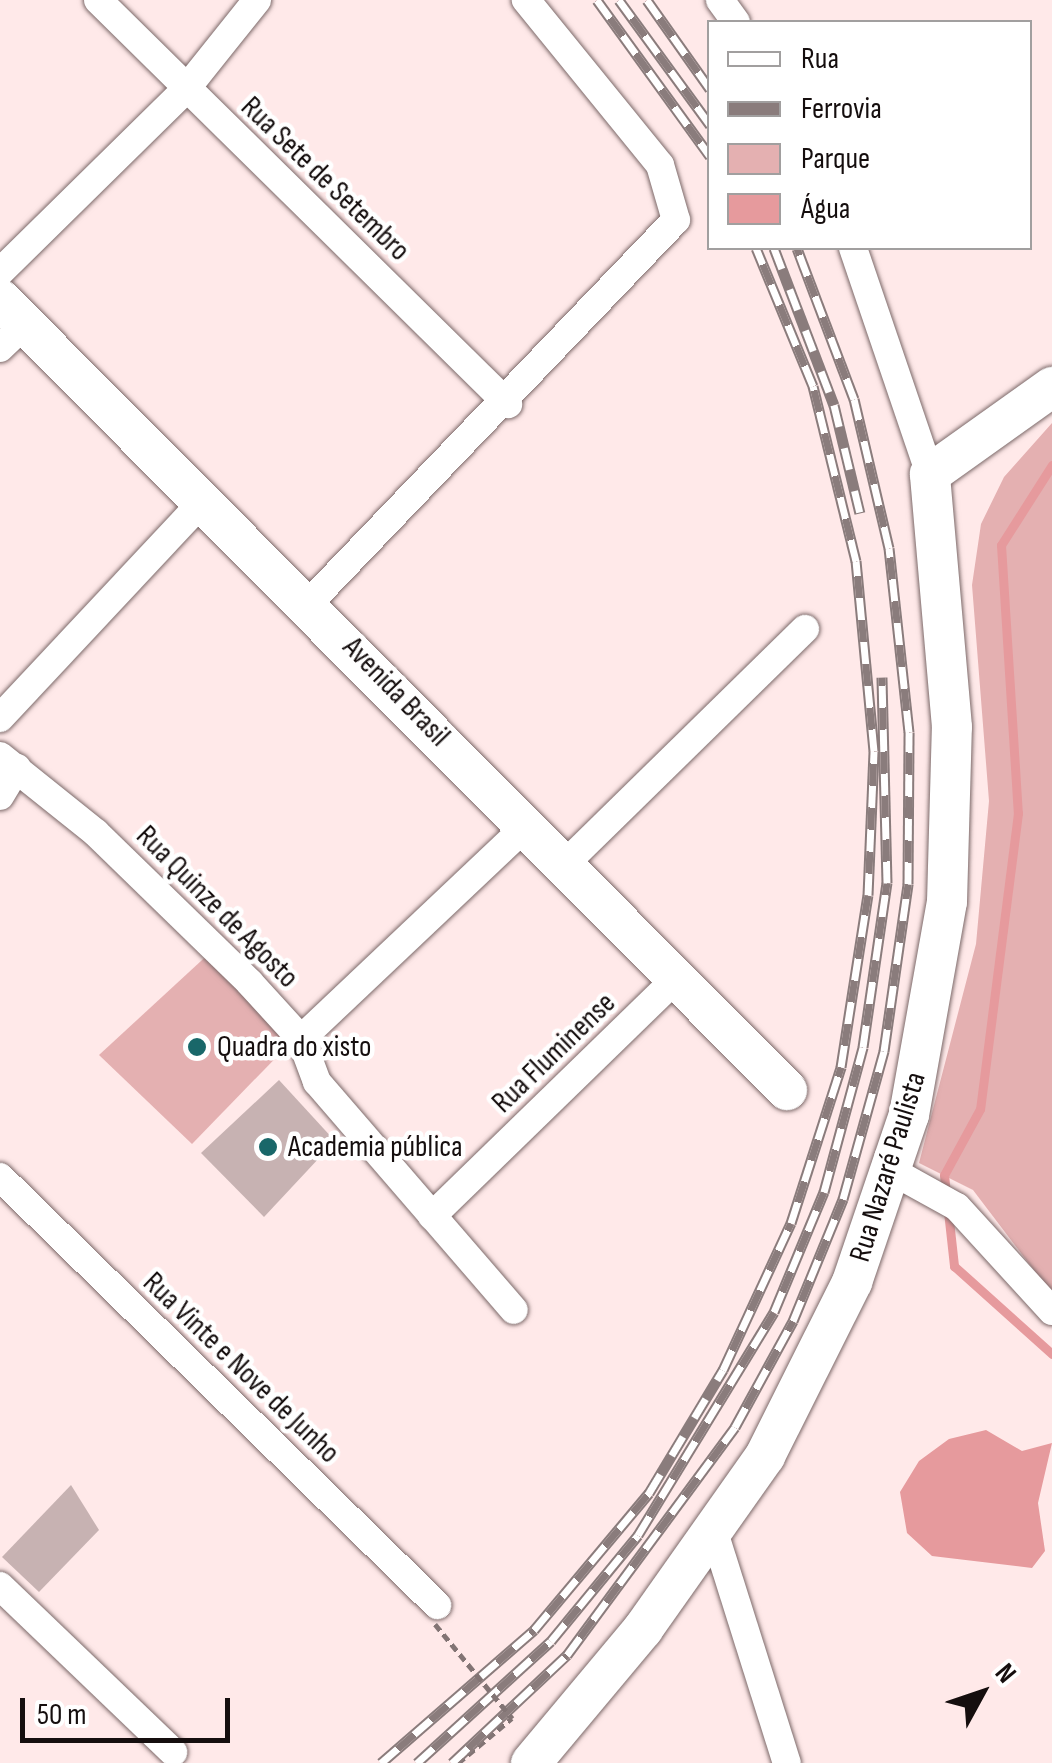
<!DOCTYPE html>
<meta charset="utf-8">
<style>
body{margin:0}
#map{position:relative;width:1052px;height:1763px;overflow:hidden;background:#ffe9e9;font-family:"Sofia Sans Condensed",sans-serif}
div>[style]{position:absolute}
.green>*{inset:0;background:#e4b0b1}
.water>*{inset:0;background:#e69a9d}
.stream>*{height:9px;margin:-4.5px;padding:0 4.5px;transform-origin:4.5px;border-radius:4.5px;background:#e69a9d}
.building>*{inset:0;background:#c7b2b2}
.path>*{height:5px;margin-top:-2.5px;transform-origin:0;background:repeating-linear-gradient(90deg,#827474 0 8px,transparent 0 13px)}
.roads{filter:drop-shadow(0 0 2px #7c6969) drop-shadow(0 0 2px #7c6969)}
.street>*{height:28px;margin:-14px;padding:0 14px;transform-origin:14px;border-radius:14px;background:#fff}
.secondary>*{height:40px;margin:-20px;padding:0 20px;transform-origin:20px;border-radius:20px;background:#fff}
.rail>*{height:11px;margin-top:-5.5px;transform-origin:0;background:repeating-linear-gradient(90deg,#fff 0 22px,#8a7c7c 0 44px);box-sizing:border-box;border-block:2px solid #8a7c7c}
.path-bridge>*{height:5px;margin-top:-2.5px;transform-origin:0;background:repeating-linear-gradient(90deg,#827474 0 8px,transparent 0 13px)}
.dots>*{width:28px;height:28px;translate:-50% -50%;box-sizing:border-box;border:5px solid #fff;border-radius:50%}
span{translate:-50% -50%;white-space:nowrap;text-align:center;line-height:1.15;-webkit-text-stroke:9px #fff;paint-order:stroke}
.street-label{font-size:30px;color:#150e0e}
.poi-label{font-size:30px;color:#150e0e}
.left{translate:0 -50%;text-align:left}
.legend{position:absolute;left:707px;top:20px;width:325px;height:230px;box-sizing:border-box;background:#fff;border:2px solid #a19f9f;margin:0;padding:12px 18px;list-style:none;font-size:30px;color:#150e0e}
.legend li{display:flex;align-items:center;gap:20px;height:50px}
.legend b{width:50px;border:2px solid #a19f9f}
.north{position:absolute;left:932px;top:1643px;width:100px;height:100px;-webkit-text-stroke:8px #fff;paint-order:stroke;rotate:50deg;font-size:28px;font-weight:700;line-height:40px;text-align:center;color:#150e0e}
.north::after{content:'';display:block;margin:auto;width:35px;height:45px;background:#150e0e;clip-path:polygon(50% 0,100% 100%,50% 72%,0 100%)}
.scale{position:absolute;left:20px;top:1698px;width:210px;height:45px;box-sizing:border-box;border:5px solid #150e0e;border-top:0;padding-left:12px;font-size:30px;line-height:35px;white-space:nowrap;color:#150e0e;-webkit-text-stroke:8px #fff;paint-order:stroke}
</style>
<div id="map">
<div class="green">
<i style="clip-path:polygon(1052px 423px,1052px 1294px,973px 1190px,919px 1163px,976px 944px,989px 801px,972px 585px,981px 524px,1004px 477px)"></i>
<i style="clip-path:polygon(214px 949px,294px 1039px,192px 1144px,99px 1055px)"></i>
</div>
<div class="water">
<i style="clip-path:polygon(986px 1430px,1022px 1451px,1052px 1443px,1038px 1503px,1045px 1551px,1032px 1568px,932px 1556px,907px 1533px,900px 1492px,919px 1461px,949px 1439px)"></i>
</div>
<div class="stream">
<i style="left:1052px;top:465px;width:95px;rotate:122.5deg"></i>
<i style="left:1001px;top:545px;width:269px;rotate:86.4deg"></i>
<i style="left:1018px;top:813px;width:298px;rotate:97.3deg"></i>
<i style="left:980px;top:1109px;width:75px;rotate:118.6deg"></i>
<i style="left:944px;top:1175px;width:92px;rotate:83.7deg"></i>
<i style="left:954px;top:1266px;width:132px;rotate:41.9deg"></i>
</div>
<div class="building">
<i style="clip-path:polygon(279px 1080px,335px 1141px,264px 1217px,201px 1153px)"></i>
<i style="clip-path:polygon(71px 1485px,99px 1530px,39px 1592px,2px 1557px)"></i>
</div>
<div class="path">
<i style="left:458px;top:1763px;width:70px;rotate:-39.8deg"></i>
</div>
<div class="roads">
<div class="street">
<i style="left:98px;top:0;width:576px;rotate:44.58deg"></i>
<i style="left:720px;top:0;width:27px;rotate:54deg"></i>
<i style="left:853px;top:248px;width:239px;rotate:71.2deg"></i>
<i style="left:0;top:272px;width:261px;rotate:-44.5deg"></i>
<i style="left:186px;top:89px;width:114px;rotate:-51.4deg"></i>
<i style="left:0;top:348px;width:33px;rotate:-44deg"></i>
<i style="left:310px;top:602px;width:529px;rotate:-46.23deg"></i>
<i style="left:676px;top:220px;width:57px;rotate:-106.2deg"></i>
<i style="left:660px;top:165px;width:213px;rotate:-129.1deg"></i>
<i style="left:0;top:718px;width:300px;rotate:-46.9deg"></i>
<i style="left:0;top:756px;width:123px;rotate:38.7deg"></i>
<i style="left:96px;top:833px;width:214px;rotate:44.2deg"></i>
<i style="left:249px;top:982px;width:77px;rotate:47.6deg"></i>
<i style="left:301px;top:1039px;width:46px;rotate:69.6deg"></i>
<i style="left:317px;top:1082px;width:301px;rotate:49.2deg"></i>
<i style="left:0;top:796px;width:33px;rotate:-59deg"></i>
<i style="left:565px;top:864px;width:336px;rotate:-44.4deg"></i>
<i style="left:301px;top:1039px;width:310px;rotate:-43.4deg"></i>
<i style="left:892px;top:1171px;width:74px;rotate:29deg"></i>
<i style="left:957px;top:1207px;width:141px;rotate:47.6deg"></i>
<i style="left:0;top:1177px;width:612px;rotate:44.4deg"></i>
<i style="left:432px;top:1216px;width:342px;rotate:-44.2deg"></i>
<i style="left:714px;top:1532px;width:242px;rotate:72.5deg"></i>
<i style="left:0;top:1586px;width:240px;rotate:43.8deg"></i>
</div>
<div class="secondary">
<i style="left:0;top:299px;width:1116px;rotate:45.15deg"></i>
<i style="left:531px;top:1763px;width:175px;rotate:-50.1deg"></i>
<i style="left:643px;top:1629px;width:212px;rotate:-54.8deg"></i>
<i style="left:765px;top:1456px;width:195px;rotate:-63.4deg"></i>
<i style="left:852px;top:1282px;width:176px;rotate:-71.2deg"></i>
<i style="left:909px;top:1115px;width:216px;rotate:-79.9deg"></i>
<i style="left:947px;top:902px;width:175px;rotate:-88.4deg"></i>
<i style="left:952px;top:727px;width:254px;rotate:-95deg"></i>
<i style="left:930px;top:474px;width:150px;rotate:-35.5deg"></i>
</div>
</div>
<div class="rail">
<i style="left:597px;top:0;width:193px;rotate:54.1deg"></i>
<i style="left:619px;top:0;width:155px;rotate:53.9deg"></i>
<i style="left:647px;top:0;width:109px;rotate:54.7deg"></i>
<i style="left:774px;top:248px;width:168px;rotate:69.1deg"></i>
<i style="left:834px;top:405px;width:111px;rotate:76.5deg"></i>
<i style="left:381px;top:1763px;width:203px;rotate:-41deg"></i>
<i style="left:534px;top:1630px;width:179px;rotate:-50deg"></i>
<i style="left:649px;top:1493px;width:144px;rotate:-59deg"></i>
<i style="left:723px;top:1370px;width:162px;rotate:-65.2deg"></i>
<i style="left:791px;top:1223px;width:164px;rotate:-72.2deg"></i>
<i style="left:841px;top:1067px;width:174px;rotate:-81.1deg"></i>
<i style="left:868px;top:895px;width:144px;rotate:-87.6deg"></i>
<i style="left:874px;top:751px;width:191px;rotate:-95.4deg"></i>
<i style="left:856px;top:561px;width:180px;rotate:-103.8deg"></i>
<i style="left:813px;top:386px;width:149px;rotate:-112.4deg"></i>
<i style="left:417px;top:1763px;width:181px;rotate:-42.3deg"></i>
<i style="left:551px;top:1641px;width:137px;rotate:-50.6deg"></i>
<i style="left:638px;top:1535px;width:261px;rotate:-58.6deg"></i>
<i style="left:774px;top:1312px;width:130px;rotate:-67.4deg"></i>
<i style="left:824px;top:1192px;width:150px;rotate:-74.9deg"></i>
<i style="left:863px;top:1047px;width:166px;rotate:-81.7deg"></i>
<i style="left:887px;top:883px;width:206px;rotate:-91.4deg"></i>
<i style="left:452px;top:1763px;width:158px;rotate:-43.2deg"></i>
<i style="left:567px;top:1655px;width:283px;rotate:-53.6deg"></i>
<i style="left:735px;top:1427px;width:121px;rotate:-61.3deg"></i>
<i style="left:793px;top:1321px;width:132px;rotate:-67.7deg"></i>
<i style="left:843px;top:1199px;width:154px;rotate:-74.5deg"></i>
<i style="left:884px;top:1051px;width:169px;rotate:-81.8deg"></i>
<i style="left:908px;top:884px;width:152px;rotate:-89.6deg"></i>
<i style="left:909px;top:732px;width:185px;rotate:-96.2deg"></i>
<i style="left:889px;top:548px;width:153px;rotate:-103.2deg"></i>
<i style="left:854px;top:399px;width:161px;rotate:-110.7deg"></i>
</div>
<div class="path-bridge">
<i style="left:435px;top:1624px;width:122px;rotate:50.7deg"></i>
</div>
<div class="dots">
<i style="left:197px;top:1047px;background:#196769"></i>
<i style="left:268px;top:1147px;background:#196769"></i>
</div>
<div class="street-label">
<span style="left:325px;top:179px;rotate:44deg">Rua Sete de Setembro</span>
<span style="left:396px;top:692px;rotate:46deg">Avenida Brasil</span>
<span style="left:217px;top:907px;rotate:45deg">Rua Quinze de Agosto</span>
<span style="left:554px;top:1053px;rotate:-44deg">Rua Fluminense</span>
<span style="left:888px;top:1167px;rotate:-73deg">Rua Nazaré Paulista</span>
<span style="left:241px;top:1368px;rotate:44deg">Rua Vinte e Nove de Junho</span>
</div>
<div class="poi-label">
<span class="left" style="left:217px;top:1047px">Quadra do xisto</span>
<span class="left" style="left:288px;top:1147px">Academia pública</span>
</div>
<ul class="legend">
<li><b style="height:12px;background:#fff"></b>Rua</li>
<li><b style="height:12px;background:#8a7c7c"></b>Ferrovia</li>
<li><b style="height:28px;background:#e4b0b1"></b>Parque</li>
<li><b style="height:28px;background:#e69a9d"></b>Água</li>
</ul>
<div class="north">N</div>
<div class="scale">50 m</div>
</div>
